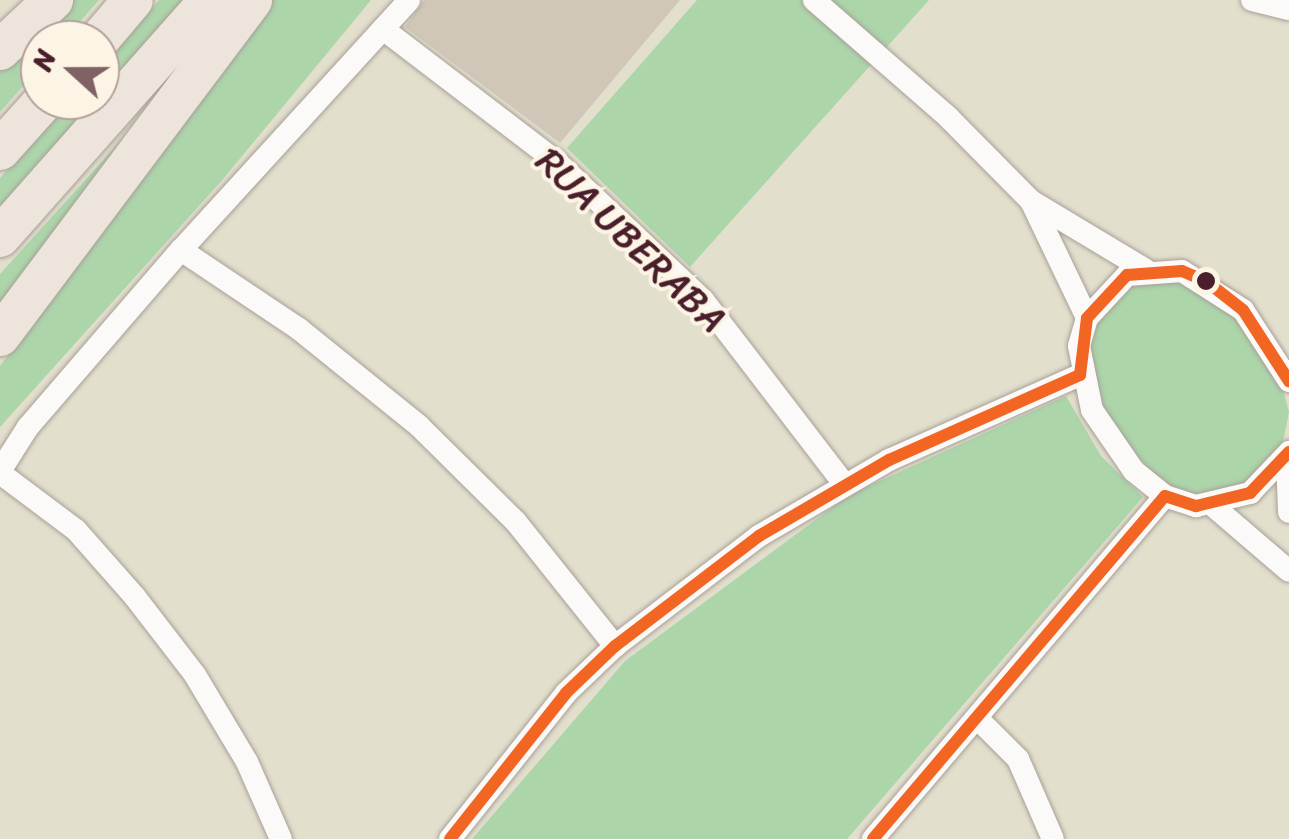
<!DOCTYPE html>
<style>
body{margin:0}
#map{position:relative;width:1289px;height:839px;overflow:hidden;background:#e3dfcd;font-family:Sriracha,sans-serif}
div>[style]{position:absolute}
.green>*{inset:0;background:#acd5aa}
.building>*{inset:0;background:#d1c7b8}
.roads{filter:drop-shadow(0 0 2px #a8a098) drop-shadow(0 0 2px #a8a098)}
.minor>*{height:22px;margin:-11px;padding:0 11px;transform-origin:11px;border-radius:11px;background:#fbfaf8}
.motorway>*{height:40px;margin:-20px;padding:0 20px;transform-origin:20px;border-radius:20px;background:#ede5dc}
.bus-1>*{height:12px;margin:-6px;padding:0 6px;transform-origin:6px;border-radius:6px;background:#f26522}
.dots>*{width:28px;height:28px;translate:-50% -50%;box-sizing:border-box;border:5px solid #fcf5e5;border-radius:50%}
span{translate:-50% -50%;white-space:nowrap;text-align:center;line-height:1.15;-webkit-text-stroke:8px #fcf5e5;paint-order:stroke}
.street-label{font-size:38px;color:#4a1f2b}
.north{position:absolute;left:20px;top:20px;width:100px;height:100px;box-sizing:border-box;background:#fcf5e5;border:2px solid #b59f9b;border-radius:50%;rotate:291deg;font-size:28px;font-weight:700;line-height:40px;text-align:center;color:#4a1f2b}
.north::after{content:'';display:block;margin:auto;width:35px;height:45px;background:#806264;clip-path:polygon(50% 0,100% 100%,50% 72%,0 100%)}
</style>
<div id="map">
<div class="green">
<i style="clip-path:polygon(70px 0,99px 0,64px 40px,40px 40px,40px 67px,0 112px,0 66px)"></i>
<i style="clip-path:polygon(159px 0,189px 0,0 214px,0 178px,70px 100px,100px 100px,100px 67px)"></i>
<i style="clip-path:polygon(270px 0,371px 0,224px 178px,0 427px,0 366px)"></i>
<i style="clip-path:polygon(697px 0,929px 0,690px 267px,567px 148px)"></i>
<i style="clip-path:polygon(202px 51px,0 307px,0 274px)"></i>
<i style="clip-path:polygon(1180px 277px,1233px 315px,1282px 386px,1289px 412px,1281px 452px,1247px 488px,1209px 499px,1170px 489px,1114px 434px,1086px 376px,1097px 318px,1127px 283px)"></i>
<i style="clip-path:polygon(1066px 396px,1101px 456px,1143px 497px,847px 839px,472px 839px,625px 661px,849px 495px)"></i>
</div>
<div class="building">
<i style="clip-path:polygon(424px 0,680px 0,560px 143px,405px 27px)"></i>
</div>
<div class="roads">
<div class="minor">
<i style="left:814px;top:0;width:178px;rotate:41.1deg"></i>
<i style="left:948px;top:117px;width:118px;rotate:45.3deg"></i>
<i style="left:1031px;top:201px;width:134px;rotate:31deg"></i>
<i style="left:1252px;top:0;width:38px;rotate:14deg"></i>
<i style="left:383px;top:29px;width:220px;rotate:37.4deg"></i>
<i style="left:558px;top:163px;width:199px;rotate:43.4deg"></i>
<i style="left:703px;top:300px;width:232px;rotate:52.5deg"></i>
<i style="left:1031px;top:201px;width:130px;rotate:64.4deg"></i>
<i style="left:181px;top:250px;width:142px;rotate:33.8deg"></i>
<i style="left:299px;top:329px;width:154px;rotate:38.9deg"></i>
<i style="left:419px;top:426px;width:136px;rotate:44.7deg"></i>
<i style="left:516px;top:522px;width:159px;rotate:51.4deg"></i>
<i style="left:1289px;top:381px;width:85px;rotate:-122.9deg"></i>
<i style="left:1243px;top:310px;width:72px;rotate:-147.4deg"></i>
<i style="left:1182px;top:271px;width:55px;rotate:175.8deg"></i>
<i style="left:1127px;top:275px;width:59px;rotate:132.9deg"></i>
<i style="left:1087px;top:318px;width:29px;rotate:106deg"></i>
<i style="left:1079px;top:346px;width:65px;rotate:78.5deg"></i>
<i style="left:1092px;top:410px;width:74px;rotate:55.5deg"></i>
<i style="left:1134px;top:471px;width:40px;rotate:39deg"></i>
<i style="left:1165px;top:496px;width:33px;rotate:18deg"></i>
<i style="left:1196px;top:506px;width:56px;rotate:-13.5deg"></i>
<i style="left:1250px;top:493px;width:57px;rotate:-46.4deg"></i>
<i style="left:1287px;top:457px;width:55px;rotate:87.9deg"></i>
<i style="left:0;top:471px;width:52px;rotate:-57.5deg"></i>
<i style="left:28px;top:427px;width:234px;rotate:-49.2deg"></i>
<i style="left:181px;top:250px;width:338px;rotate:-47.6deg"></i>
<i style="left:0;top:473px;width:95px;rotate:36.9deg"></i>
<i style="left:76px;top:530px;width:89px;rotate:48.6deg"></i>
<i style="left:135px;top:597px;width:98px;rotate:52.4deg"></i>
<i style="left:195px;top:675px;width:101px;rotate:59.1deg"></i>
<i style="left:247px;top:762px;width:84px;rotate:66.2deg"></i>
<i style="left:1212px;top:505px;width:101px;rotate:40.6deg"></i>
<i style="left:977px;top:718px;width:58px;rotate:45deg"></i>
<i style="left:1018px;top:759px;width:87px;rotate:66.4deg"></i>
<i style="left:450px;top:839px;width:186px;rotate:-51.5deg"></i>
<i style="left:566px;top:693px;width:68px;rotate:-43.8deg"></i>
<i style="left:615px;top:646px;width:181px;rotate:-37.4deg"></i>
<i style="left:759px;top:536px;width:151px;rotate:-30.3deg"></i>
<i style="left:889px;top:460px;width:209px;rotate:-24deg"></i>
<i style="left:873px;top:839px;width:450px;rotate:-49.6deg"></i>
</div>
<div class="motorway">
<i style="left:99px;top:40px;width:52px;rotate:-49.6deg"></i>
<i style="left:0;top:50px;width:73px;rotate:-43.3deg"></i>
<i style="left:0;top:150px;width:67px;rotate:-48deg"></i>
<i style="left:0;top:237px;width:317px;rotate:-48.5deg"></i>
<i style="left:0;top:336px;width:420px;rotate:-53.1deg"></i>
</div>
</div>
<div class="bus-1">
<i style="left:450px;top:839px;width:186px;rotate:-51.5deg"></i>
<i style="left:566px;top:693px;width:68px;rotate:-43.8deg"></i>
<i style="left:615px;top:646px;width:181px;rotate:-37.4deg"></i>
<i style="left:759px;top:536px;width:151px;rotate:-30.3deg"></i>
<i style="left:889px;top:460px;width:209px;rotate:-24deg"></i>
<i style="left:1080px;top:375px;width:57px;rotate:-83deg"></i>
<i style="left:1087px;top:318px;width:59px;rotate:-47.1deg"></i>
<i style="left:1127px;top:275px;width:55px;rotate:-4.2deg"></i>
<i style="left:1182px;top:271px;width:26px;rotate:23deg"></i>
<i style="left:1206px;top:281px;width:47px;rotate:38.1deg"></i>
<i style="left:1243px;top:310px;width:85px;rotate:57.1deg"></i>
<i style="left:873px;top:839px;width:450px;rotate:-49.6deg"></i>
<i style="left:1165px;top:496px;width:33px;rotate:18deg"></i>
<i style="left:1196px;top:506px;width:56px;rotate:-13.5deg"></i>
<i style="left:1250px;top:493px;width:57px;rotate:-46.4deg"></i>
</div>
<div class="dots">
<i style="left:1206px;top:281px;background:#4a1f2b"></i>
</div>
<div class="street-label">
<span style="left:631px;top:240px;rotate:44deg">RUA UBERABA</span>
</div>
<div class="north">N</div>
</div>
